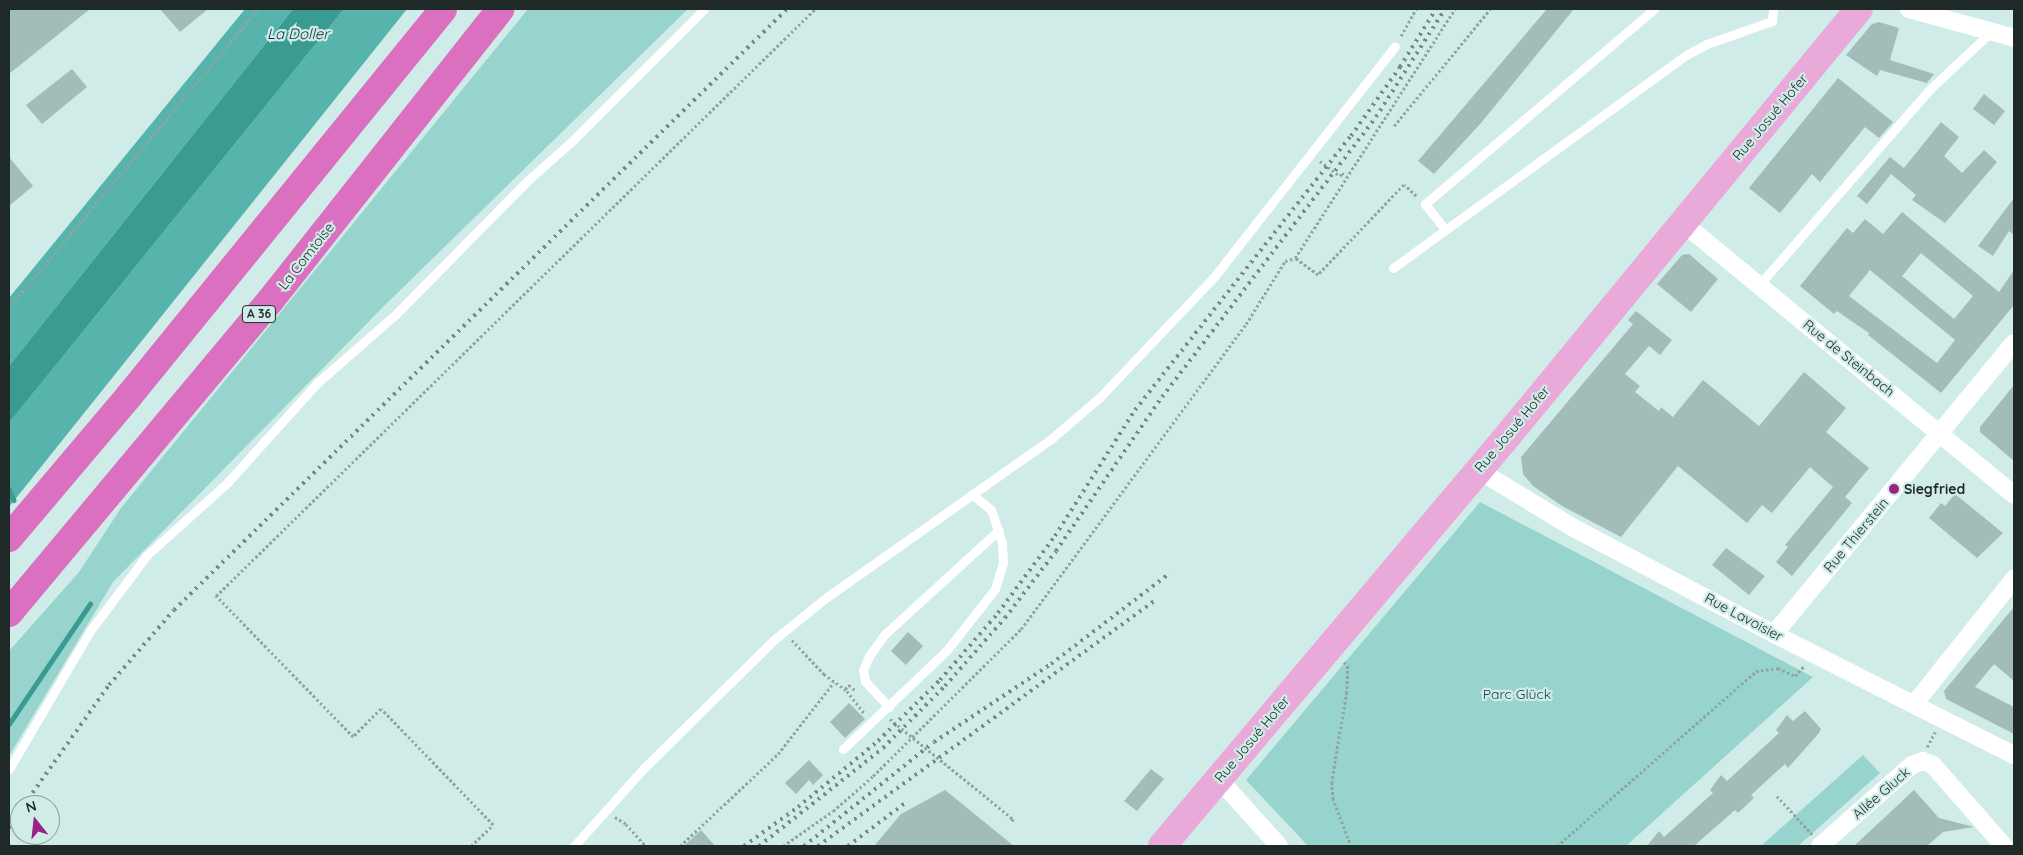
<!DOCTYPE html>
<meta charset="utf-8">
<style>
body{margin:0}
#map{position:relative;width:2023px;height:855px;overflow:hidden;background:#d0ece8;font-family:Quicksand,sans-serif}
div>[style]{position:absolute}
.green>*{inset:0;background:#98d4ce}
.forest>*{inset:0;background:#56b4ac}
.water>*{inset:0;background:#3a9b93}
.stream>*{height:4.5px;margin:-2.25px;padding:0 2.25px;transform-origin:2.25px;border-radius:2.25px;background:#3a9b93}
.building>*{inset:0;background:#a2bcb9}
.path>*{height:2.5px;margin-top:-1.25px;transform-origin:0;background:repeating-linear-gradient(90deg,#90a5a2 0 2.5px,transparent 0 5px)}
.lane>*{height:9px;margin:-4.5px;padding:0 4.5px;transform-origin:4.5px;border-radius:4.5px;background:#fff}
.street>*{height:18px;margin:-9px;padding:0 9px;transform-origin:9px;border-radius:9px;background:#fff}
.primary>*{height:28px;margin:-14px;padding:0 14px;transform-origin:14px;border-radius:14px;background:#e9a9d9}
.highway>*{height:28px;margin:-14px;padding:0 14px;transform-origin:14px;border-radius:14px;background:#da70bf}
.rail>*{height:4px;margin-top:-2px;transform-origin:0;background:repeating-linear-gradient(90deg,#778a87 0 2.5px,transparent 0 7.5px)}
.dots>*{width:14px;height:14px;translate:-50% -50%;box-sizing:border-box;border:2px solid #d0ece8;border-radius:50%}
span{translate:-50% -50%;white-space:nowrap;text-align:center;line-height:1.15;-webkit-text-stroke:4.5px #d0ece8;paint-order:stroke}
.shield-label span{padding:1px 4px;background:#d0ece8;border:1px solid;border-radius:4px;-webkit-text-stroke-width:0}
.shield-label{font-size:12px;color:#1f2928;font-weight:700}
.street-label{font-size:14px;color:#1f2928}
.poi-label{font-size:14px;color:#1f2928;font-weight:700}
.left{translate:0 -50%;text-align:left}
.park-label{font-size:14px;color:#16423e}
.water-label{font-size:15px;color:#0c3936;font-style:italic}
.frame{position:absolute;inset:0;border:10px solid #1f2928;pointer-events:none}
.north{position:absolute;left:10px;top:795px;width:50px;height:50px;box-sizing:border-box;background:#d0ece8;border:1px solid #899e9b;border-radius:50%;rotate:344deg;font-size:14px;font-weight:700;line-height:20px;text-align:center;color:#1f2928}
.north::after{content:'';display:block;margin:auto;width:18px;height:22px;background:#982380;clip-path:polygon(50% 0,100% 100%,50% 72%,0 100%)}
</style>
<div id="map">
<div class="green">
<i style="clip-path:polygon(528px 9px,688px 9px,383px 307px,113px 582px,9px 756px,9px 651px,79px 572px,121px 508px)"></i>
<i style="clip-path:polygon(1480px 502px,1813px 677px,1626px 846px,1308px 846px,1246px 780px)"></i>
<i style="clip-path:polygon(1863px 755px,1880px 773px,1798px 846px,1761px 846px)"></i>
</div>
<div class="forest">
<i style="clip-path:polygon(245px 9px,293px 9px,9px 366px,9px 298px)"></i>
<i style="clip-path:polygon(344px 9px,407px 9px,9px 507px,9px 423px)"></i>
</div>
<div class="water">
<i style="clip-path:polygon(293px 9px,344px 9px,9px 423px,9px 366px)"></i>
</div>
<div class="stream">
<i style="left:9px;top:489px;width:12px;rotate:66deg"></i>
<i style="left:9px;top:724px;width:145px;rotate:-56deg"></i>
</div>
<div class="building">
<i style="clip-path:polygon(9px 9px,90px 9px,9px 74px)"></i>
<i style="clip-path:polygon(160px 9px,208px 9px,180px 32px)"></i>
<i style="clip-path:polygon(1547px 9px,1574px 9px,1481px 123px,1434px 174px,1418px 161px)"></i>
<i style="clip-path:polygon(1879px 22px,1899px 28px,1890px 60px,1934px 74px,1927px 83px,1880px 70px,1877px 76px,1846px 55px,1872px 24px)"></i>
<i style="clip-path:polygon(72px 69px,87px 87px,42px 124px,26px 105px)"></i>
<i style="clip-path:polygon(1838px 78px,1893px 122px,1879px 138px,1865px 127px,1820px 182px,1812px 174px,1780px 213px,1749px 188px)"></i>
<i style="clip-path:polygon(1984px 94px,2005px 111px,1994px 125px,1973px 109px)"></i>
<i style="clip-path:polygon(1941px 122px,1959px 137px,1944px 156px,1962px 173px,1984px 150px,1997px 162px,1945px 223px,1912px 200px,1916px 195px,1891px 174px,1867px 204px,1857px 196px,1890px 157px,1904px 168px)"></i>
<i style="clip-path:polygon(9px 157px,33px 186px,9px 206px)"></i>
<i style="clip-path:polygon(2014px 198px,2014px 235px,2009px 231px,1993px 256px,1978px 246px)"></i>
<i style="clip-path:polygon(evenodd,1902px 212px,1999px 292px,2014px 270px,2014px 305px,1941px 393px,1868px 335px,1869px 333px,1837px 311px,1834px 314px,1800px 286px,1847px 228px,1853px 233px,1865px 219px,1883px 234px,1902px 212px,1921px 253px,1973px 296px,1954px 319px,1902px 276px,1921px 253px,1902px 212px,1870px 270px,1955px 340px,1937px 363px,1849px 296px,1870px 270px)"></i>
<i style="clip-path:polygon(1689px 254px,1718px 279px,1691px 312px,1657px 284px,1682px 255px)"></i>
<i style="clip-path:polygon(1636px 311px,1672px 340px,1660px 355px,1649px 346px,1625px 374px,1640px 386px,1635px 392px,1659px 411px,1661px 407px,1673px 417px,1703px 380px,1759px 426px,1804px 372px,1846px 408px,1826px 432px,1869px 468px,1845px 497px,1852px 503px,1792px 576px,1776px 562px,1788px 547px,1785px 545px,1833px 487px,1810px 467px,1772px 513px,1762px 505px,1747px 523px,1678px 466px,1621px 537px,1562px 506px,1533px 486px,1523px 474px,1521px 457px,1633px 324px,1628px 320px)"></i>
<i style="clip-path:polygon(2014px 385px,2014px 461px,1980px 432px,1980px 427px)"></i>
<i style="clip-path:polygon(1955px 494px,2003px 533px,1977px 558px,1929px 518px,1941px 503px,1945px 506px)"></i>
<i style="clip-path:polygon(1726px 548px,1765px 576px,1749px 595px,1712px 565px)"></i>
<i style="clip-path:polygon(2014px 607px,2014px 681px,1994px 664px,1975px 687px,2014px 707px,2014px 734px,1946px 699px,1944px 691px)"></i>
<i style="clip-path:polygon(908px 632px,923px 646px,906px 665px,891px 651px)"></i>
<i style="clip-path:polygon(849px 703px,865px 719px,845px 738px,830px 722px)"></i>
<i style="clip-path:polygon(1805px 711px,1821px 729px,1819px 733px,1788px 768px,1785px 764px,1751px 795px,1754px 798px,1738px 813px,1735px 810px,1694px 846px,1647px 846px,1659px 831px,1664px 837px,1713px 793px,1710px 790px,1721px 775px,1727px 781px,1779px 733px,1776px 730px,1787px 715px,1793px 721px)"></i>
<i style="clip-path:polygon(809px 760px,823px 775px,813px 785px,809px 780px,796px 794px,785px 783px)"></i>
<i style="clip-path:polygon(1151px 769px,1164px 779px,1137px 811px,1124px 801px)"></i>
<i style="clip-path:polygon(945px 790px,1014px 846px,874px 846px,901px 814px)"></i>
<i style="clip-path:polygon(1914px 790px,1939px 818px,1974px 827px,1943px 832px,1927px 846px,1854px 846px)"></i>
<i style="clip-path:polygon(701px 830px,715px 846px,684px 846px)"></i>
</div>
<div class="path">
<i style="left:1401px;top:36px;width:31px;rotate:-61deg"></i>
<i style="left:1394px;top:126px;width:151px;rotate:-50.6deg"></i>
<i style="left:1320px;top:161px;width:25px;rotate:37deg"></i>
<i style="left:1340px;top:176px;width:4px;rotate:-56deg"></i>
<i style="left:1342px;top:173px;width:6px;rotate:39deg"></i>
<i style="left:1416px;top:196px;width:16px;rotate:-137deg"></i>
<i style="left:1404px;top:185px;width:124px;rotate:133.7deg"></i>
<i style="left:1318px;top:275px;width:29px;rotate:-144deg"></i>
<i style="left:1295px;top:258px;width:296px;rotate:-57.3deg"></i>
<i style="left:9px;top:308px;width:389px;rotate:-50.2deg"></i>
<i style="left:792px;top:640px;width:47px;rotate:46.7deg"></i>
<i style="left:824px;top:674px;width:29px;rotate:36deg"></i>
<i style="left:847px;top:691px;width:29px;rotate:52deg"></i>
<i style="left:1344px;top:662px;width:6px;rotate:45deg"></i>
<i style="left:1348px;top:666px;width:26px;rotate:92deg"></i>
<i style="left:1347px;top:692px;width:91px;rotate:99.5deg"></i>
<i style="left:1332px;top:782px;width:16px;rotate:86deg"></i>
<i style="left:1333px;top:798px;width:51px;rotate:69.4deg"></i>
<i style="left:845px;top:689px;width:6px;rotate:-45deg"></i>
<i style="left:849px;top:685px;width:8px;rotate:40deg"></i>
<i style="left:890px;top:719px;width:159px;rotate:39.1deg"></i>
<i style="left:1013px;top:819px;width:4px;rotate:104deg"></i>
<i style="left:1927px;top:747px;width:17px;rotate:-62deg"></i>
<i style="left:1777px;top:796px;width:52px;rotate:47.4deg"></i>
<i style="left:615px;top:817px;width:13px;rotate:32deg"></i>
<i style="left:626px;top:824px;width:30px;rotate:48deg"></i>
<i style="left:1723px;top:845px;width:1px;rotate:45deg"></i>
<i style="left:471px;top:846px;width:30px;rotate:-44deg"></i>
<i style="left:493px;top:825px;width:161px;rotate:-134deg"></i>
<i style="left:381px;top:709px;width:40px;rotate:135deg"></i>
<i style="left:353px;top:737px;width:197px;rotate:-134.2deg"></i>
<i style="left:216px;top:596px;width:839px;rotate:-44.42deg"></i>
<i style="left:680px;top:846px;width:134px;rotate:-43.2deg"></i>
<i style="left:778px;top:754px;width:91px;rotate:-52.1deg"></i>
<i style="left:783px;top:846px;width:61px;rotate:-35deg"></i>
<i style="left:833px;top:811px;width:53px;rotate:-41.2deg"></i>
<i style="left:873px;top:776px;width:209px;rotate:-44.8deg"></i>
<i style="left:1021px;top:629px;width:379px;rotate:-53.6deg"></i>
<i style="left:1246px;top:324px;width:74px;rotate:-58.2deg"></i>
<i style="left:1285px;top:261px;width:10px;rotate:-17deg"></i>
<i style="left:1557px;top:846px;width:265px;rotate:-41.3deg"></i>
<i style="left:1756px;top:671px;width:22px;rotate:-8deg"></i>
<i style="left:1778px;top:668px;width:19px;rotate:25deg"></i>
<i style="left:1795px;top:676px;width:13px;rotate:-48deg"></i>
</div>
<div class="lane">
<i style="left:1445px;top:229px;width:32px;rotate:-129deg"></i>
<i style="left:1425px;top:204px;width:301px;rotate:-40.4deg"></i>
<i style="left:1393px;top:268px;width:362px;rotate:-36deg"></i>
<i style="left:1686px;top:55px;width:24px;rotate:-28deg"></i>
<i style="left:1707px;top:44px;width:69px;rotate:-19.5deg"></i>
<i style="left:1772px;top:21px;width:12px;rotate:-85deg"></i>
<i style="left:1759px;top:285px;width:260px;rotate:-48.9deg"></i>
<i style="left:1930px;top:89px;width:83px;rotate:-43.1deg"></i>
<i style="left:889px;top:707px;width:35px;rotate:-133deg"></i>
<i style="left:865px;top:681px;width:11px;rotate:-100deg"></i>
<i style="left:863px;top:670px;width:15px;rotate:-67deg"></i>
<i style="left:869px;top:656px;width:27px;rotate:-54deg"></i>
<i style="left:885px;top:634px;width:154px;rotate:-42.4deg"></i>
<i style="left:843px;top:749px;width:144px;rotate:-43.6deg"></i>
<i style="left:947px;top:650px;width:78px;rotate:-51.8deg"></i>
<i style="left:995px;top:589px;width:27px;rotate:-73deg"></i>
<i style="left:1003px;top:563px;width:20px;rotate:-93deg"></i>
<i style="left:1002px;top:543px;width:35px;rotate:-108deg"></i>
<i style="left:991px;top:510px;width:25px;rotate:-140deg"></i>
<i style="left:9px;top:769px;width:160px;rotate:-59.6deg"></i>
<i style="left:90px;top:631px;width:95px;rotate:-53.1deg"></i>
<i style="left:147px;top:555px;width:108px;rotate:-42deg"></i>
<i style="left:227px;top:483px;width:135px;rotate:-48deg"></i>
<i style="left:317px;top:383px;width:105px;rotate:-41.1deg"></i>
<i style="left:396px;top:314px;width:185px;rotate:-45.4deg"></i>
<i style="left:526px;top:182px;width:60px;rotate:-41.6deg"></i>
<i style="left:571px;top:142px;width:188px;rotate:-45deg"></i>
<i style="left:574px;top:846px;width:106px;rotate:-48.1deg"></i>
<i style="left:645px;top:767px;width:184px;rotate:-44.6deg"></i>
<i style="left:776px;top:638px;width:65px;rotate:-38.8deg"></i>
<i style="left:827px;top:597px;width:276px;rotate:-35.2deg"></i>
<i style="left:1052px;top:438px;width:63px;rotate:-40.5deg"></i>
<i style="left:1100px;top:397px;width:166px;rotate:-46.5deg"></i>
<i style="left:1214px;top:277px;width:293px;rotate:-51.9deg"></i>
</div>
<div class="street">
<i style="left:1909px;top:9px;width:109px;rotate:15.4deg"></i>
<i style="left:1683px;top:223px;width:428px;rotate:39.4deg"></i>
<i style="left:1478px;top:470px;width:110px;rotate:31.2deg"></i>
<i style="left:1572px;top:527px;width:229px;rotate:27.9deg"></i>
<i style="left:1774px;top:634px;width:269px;rotate:26.8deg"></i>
<i style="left:1774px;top:634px;width:377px;rotate:-50.5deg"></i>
<i style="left:1915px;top:703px;width:159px;rotate:-51.4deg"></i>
<i style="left:1218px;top:778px;width:91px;rotate:48.1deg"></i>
<i style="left:1820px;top:846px;width:123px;rotate:-41.4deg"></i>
<i style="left:1912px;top:765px;width:12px;rotate:-20deg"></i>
<i style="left:1923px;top:761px;width:11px;rotate:22deg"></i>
<i style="left:1933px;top:765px;width:108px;rotate:48.8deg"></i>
</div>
<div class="primary">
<i style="left:1162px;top:846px;width:532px;rotate:-49.88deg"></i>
<i style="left:1505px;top:439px;width:557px;rotate:-50.54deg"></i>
</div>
<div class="highway">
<i style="left:9px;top:538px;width:186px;rotate:-49.8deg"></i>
<i style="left:129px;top:396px;width:498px;rotate:-50.9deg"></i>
<i style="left:9px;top:613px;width:407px;rotate:-50.1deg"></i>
<i style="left:270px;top:301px;width:372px;rotate:-51.7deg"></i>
</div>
<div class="rail">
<i style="left:24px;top:805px;width:147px;rotate:-54.7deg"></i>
<i style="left:109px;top:685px;width:99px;rotate:-49.1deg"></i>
<i style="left:174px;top:610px;width:858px;rotate:-44.43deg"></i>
<i style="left:9px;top:828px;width:20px;rotate:-57deg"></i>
<i style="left:744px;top:846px;width:67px;rotate:-35.8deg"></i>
<i style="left:798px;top:807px;width:104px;rotate:-39.5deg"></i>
<i style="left:878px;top:741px;width:87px;rotate:-44.5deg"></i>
<i style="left:940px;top:680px;width:89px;rotate:-49.1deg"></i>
<i style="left:998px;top:613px;width:96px;rotate:-53.5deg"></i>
<i style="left:1055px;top:536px;width:149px;rotate:-57.6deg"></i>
<i style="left:1135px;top:410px;width:349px;rotate:-51.8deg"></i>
<i style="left:1351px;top:136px;width:85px;rotate:-54.6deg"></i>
<i style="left:1400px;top:67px;width:68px;rotate:-58.2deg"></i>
<i style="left:759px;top:846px;width:158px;rotate:-38.3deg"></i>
<i style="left:883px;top:748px;width:88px;rotate:-45deg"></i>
<i style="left:945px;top:686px;width:91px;rotate:-48.6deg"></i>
<i style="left:1005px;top:618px;width:84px;rotate:-52.7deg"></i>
<i style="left:1056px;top:551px;width:187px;rotate:-55.5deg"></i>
<i style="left:1162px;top:397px;width:352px;rotate:-52.6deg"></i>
<i style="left:1376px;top:117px;width:128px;rotate:-57.4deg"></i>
<i style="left:804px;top:846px;width:166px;rotate:-38.7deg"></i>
<i style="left:934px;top:742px;width:141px;rotate:-33.7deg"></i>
<i style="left:1051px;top:664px;width:150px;rotate:-37.4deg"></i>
<i style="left:818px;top:846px;width:417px;rotate:-36.1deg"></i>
<i style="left:848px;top:846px;width:71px;rotate:-37deg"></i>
</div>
<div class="dots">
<i style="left:1894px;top:489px;background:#982380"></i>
</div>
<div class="shield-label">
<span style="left:259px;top:314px">A 36</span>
</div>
<div class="street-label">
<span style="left:1770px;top:117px;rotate:-50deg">Rue Josué Hofer</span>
<span style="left:306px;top:256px;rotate:-52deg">La Comtoise</span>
<span style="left:1849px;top:358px;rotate:39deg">Rue de Steinbach</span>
<span style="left:1512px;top:429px;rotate:-50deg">Rue Josué Hofer</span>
<span style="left:1856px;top:535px;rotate:-50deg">Rue Thierstein</span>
<span style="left:1744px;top:617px;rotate:28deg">Rue Lavoisier</span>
<span style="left:1252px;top:739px;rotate:-50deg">Rue Josué Hofer</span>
<span style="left:1881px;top:793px;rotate:-41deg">Allée Gluck</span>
</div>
<div class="poi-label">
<span class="left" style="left:1904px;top:489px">Siegfried</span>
</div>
<div class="park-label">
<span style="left:1517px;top:694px">Parc Glück</span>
</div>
<div class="water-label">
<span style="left:298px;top:34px">La Doller</span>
</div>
<div class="frame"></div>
<div class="north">N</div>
</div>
